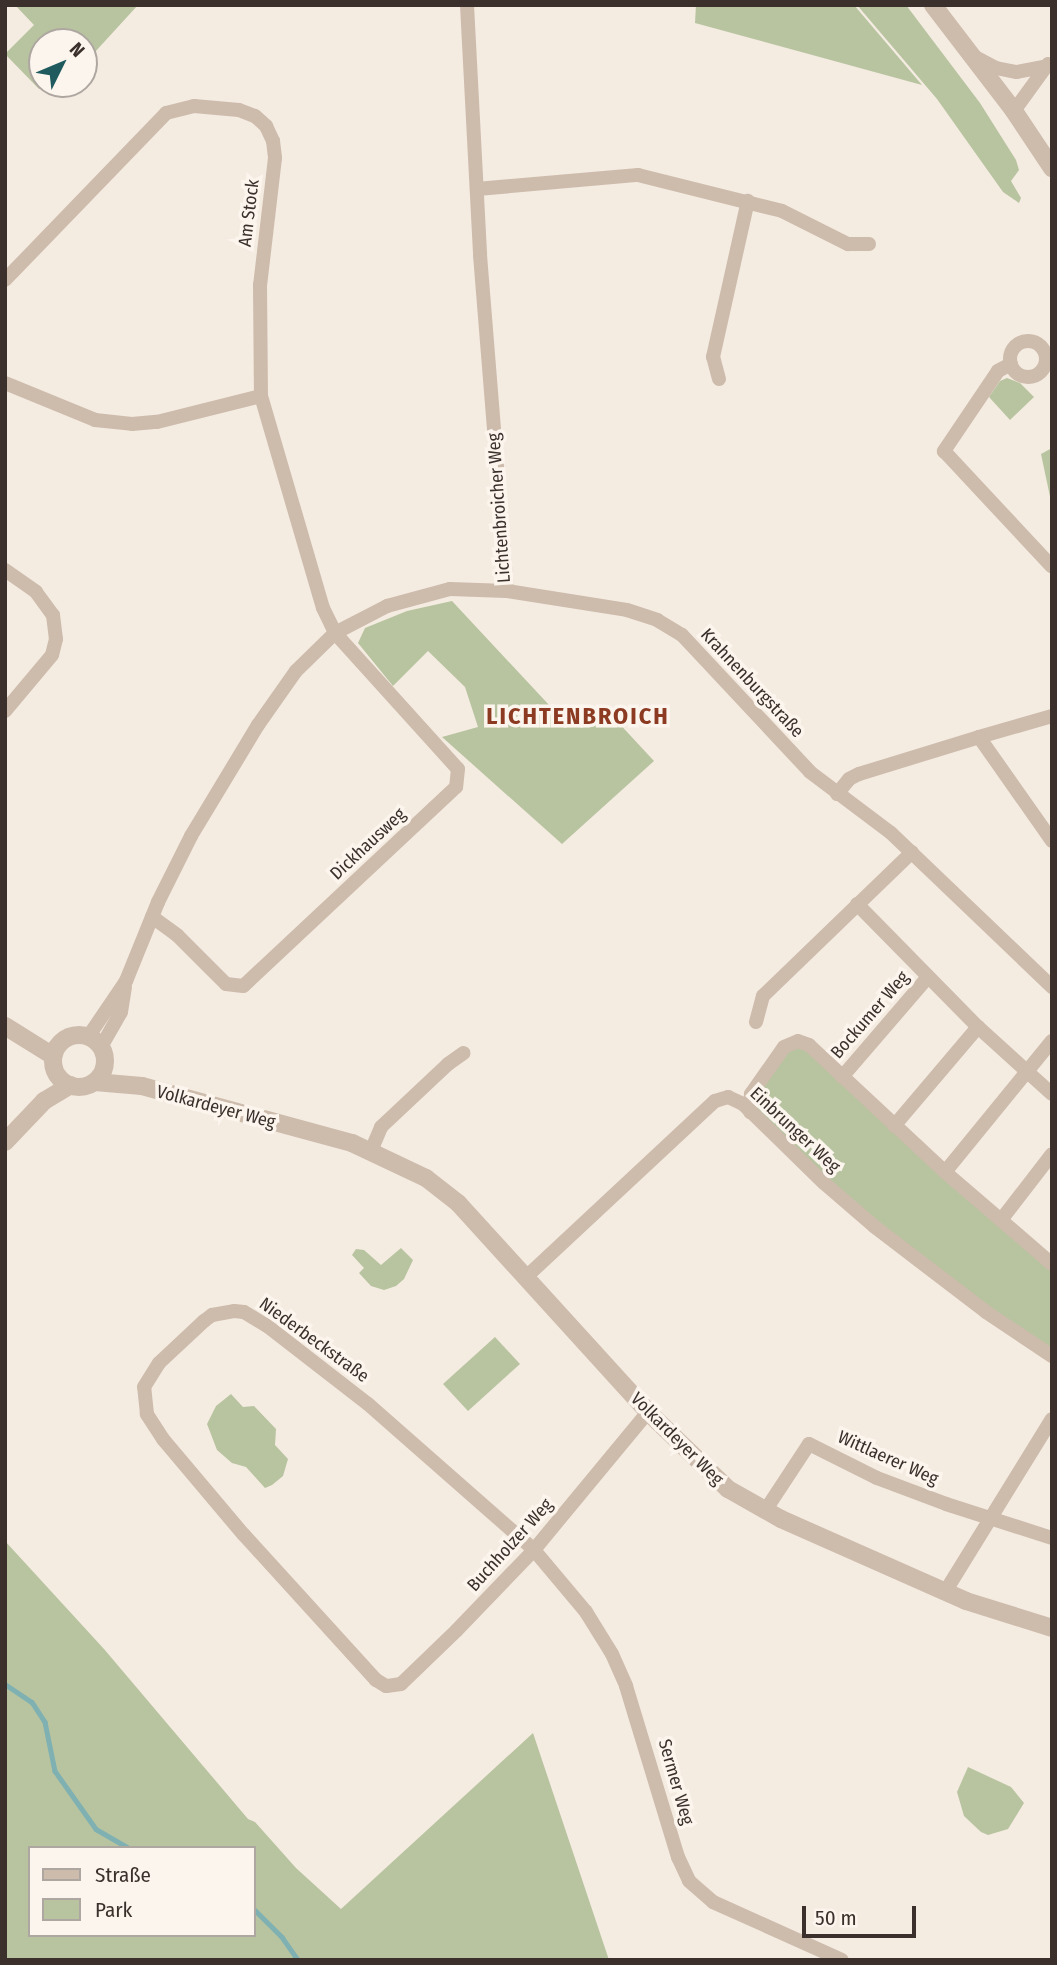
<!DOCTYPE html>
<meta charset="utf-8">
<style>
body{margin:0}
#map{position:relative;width:1057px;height:1965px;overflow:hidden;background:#f4ebe1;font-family:"Fira Sans Condensed",sans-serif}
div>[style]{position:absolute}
.green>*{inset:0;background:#b8c4a0}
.stream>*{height:4.5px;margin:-2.25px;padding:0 2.25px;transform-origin:2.25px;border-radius:2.25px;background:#7fb0b2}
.minor>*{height:14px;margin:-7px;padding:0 7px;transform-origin:7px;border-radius:7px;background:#cdbbac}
.minor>.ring{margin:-7px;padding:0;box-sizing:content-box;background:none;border:14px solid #cdbbac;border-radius:50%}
.tertiary>*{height:18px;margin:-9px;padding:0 9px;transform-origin:9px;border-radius:9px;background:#cdbbac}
.tertiary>.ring{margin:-9px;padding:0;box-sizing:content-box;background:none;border:18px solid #cdbbac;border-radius:50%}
span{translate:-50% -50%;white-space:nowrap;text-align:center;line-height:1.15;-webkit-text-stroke:7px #fbf5ee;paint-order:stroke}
.street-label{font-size:18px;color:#3b302b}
.district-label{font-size:24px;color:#8c3b22;font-weight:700;letter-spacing:2px}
.frame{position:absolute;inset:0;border:7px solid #3b302b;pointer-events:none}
.legend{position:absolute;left:28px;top:1846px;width:228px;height:91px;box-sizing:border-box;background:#fbf5ee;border:2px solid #aea6a0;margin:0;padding:9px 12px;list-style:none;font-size:21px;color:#3b302b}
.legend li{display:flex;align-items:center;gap:14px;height:35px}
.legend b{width:35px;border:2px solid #aea6a0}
.north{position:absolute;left:28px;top:28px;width:70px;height:70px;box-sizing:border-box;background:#fbf5ee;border:2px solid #aea6a0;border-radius:50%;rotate:47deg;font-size:19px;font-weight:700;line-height:28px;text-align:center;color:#3b302b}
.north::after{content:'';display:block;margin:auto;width:24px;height:32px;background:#1f5a5e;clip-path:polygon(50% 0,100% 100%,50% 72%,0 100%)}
.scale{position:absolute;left:802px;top:1906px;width:114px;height:32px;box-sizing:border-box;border:4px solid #3b302b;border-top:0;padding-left:9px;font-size:21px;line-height:24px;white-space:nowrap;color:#3b302b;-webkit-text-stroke:5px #fbf5ee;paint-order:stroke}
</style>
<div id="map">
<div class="green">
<i style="clip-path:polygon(15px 5px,138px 5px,84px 64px,84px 42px,42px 42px,42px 84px,49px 84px,39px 89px,5px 54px,34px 25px)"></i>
<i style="clip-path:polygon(696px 5px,854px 5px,922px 85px,695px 23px)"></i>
<i style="clip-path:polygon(857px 5px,906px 5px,980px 103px,1016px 160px,1019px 170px,1011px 181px,1021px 198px,1019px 203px,1003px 192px,937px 99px)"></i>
<i style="clip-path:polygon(1007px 378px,1020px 383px,1034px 397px,1010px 420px,989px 397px,1000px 381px)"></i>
<i style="clip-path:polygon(1052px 448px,1052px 506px,1041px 454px)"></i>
<i style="clip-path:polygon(452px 601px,550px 706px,583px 721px,602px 705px,654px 761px,562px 844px,442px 737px,478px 727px,465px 687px,428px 651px,393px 686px,358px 643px,365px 628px,407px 611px)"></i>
<i style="clip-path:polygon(798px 1041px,1052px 1264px,1052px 1354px,986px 1312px,751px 1114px,751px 1094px)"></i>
<i style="clip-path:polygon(401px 1248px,413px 1260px,404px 1279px,396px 1286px,384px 1290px,371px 1286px,359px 1273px,364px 1268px,352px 1255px,356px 1249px,364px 1250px,381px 1265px)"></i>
<i style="clip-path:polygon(495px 1337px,520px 1364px,468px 1411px,443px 1384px)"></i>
<i style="clip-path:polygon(231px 1394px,243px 1407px,254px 1406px,276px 1429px,275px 1445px,288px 1459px,283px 1476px,272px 1485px,265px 1488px,246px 1467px,232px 1463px,217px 1450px,207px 1424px,216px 1406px)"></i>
<i style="clip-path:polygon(evenodd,5px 1541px,104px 1649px,248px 1819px,255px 1822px,296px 1868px,341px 1909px,533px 1733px,609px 1960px,5px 1960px,5px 1541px,30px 1848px,254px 1848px,254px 1935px,30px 1935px,30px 1848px)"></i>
<i style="clip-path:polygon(968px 1767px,1011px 1787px,1024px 1803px,1008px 1829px,988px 1835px,981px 1832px,964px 1816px,957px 1792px)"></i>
</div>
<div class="stream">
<i style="left:5px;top:1684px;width:32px;rotate:34deg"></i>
<i style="left:32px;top:1702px;width:24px;rotate:57deg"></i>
<i style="left:45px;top:1722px;width:50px;rotate:78.5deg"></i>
<i style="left:55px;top:1771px;width:71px;rotate:54.7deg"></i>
<i style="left:96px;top:1829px;width:38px;rotate:30deg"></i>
<i style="left:254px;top:1909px;width:40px;rotate:45deg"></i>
<i style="left:282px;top:1937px;width:28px;rotate:55deg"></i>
</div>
<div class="minor">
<i style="left:467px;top:5px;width:250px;rotate:87deg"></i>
<i style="left:480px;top:255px;width:337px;rotate:85.4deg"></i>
<i style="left:975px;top:57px;width:24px;rotate:28deg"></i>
<i style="left:996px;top:68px;width:21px;rotate:11deg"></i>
<i style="left:1017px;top:72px;width:31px;rotate:-11deg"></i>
<i style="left:1014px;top:111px;width:58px;rotate:-54.1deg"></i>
<i style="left:477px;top:189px;width:162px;rotate:-5deg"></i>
<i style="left:638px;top:175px;width:148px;rotate:14deg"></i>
<i style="left:782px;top:211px;width:74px;rotate:26.6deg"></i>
<i style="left:848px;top:244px;width:21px"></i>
<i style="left:5px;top:280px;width:232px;rotate:-46deg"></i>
<i style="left:166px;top:113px;width:29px;rotate:-14deg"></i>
<i style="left:194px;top:106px;width:45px;rotate:5.1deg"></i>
<i style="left:239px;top:110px;width:17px;rotate:21deg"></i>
<i style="left:255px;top:116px;width:15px;rotate:42deg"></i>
<i style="left:266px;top:126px;width:17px;rotate:65deg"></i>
<i style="left:273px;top:141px;width:17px;rotate:83deg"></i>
<i style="left:275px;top:158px;width:128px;rotate:96.7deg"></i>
<i style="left:260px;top:285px;width:111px;rotate:89.5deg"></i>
<i style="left:261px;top:396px;width:221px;rotate:73.7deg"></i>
<i style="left:323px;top:608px;width:28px;rotate:64deg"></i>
<i style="left:335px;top:633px;width:183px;rotate:47.9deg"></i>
<i style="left:458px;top:769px;width:18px;rotate:96deg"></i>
<i style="left:456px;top:787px;width:291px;rotate:136.9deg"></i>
<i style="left:243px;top:986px;width:17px;rotate:-173deg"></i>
<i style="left:226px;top:984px;width:69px;rotate:-135deg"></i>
<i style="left:177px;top:935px;width:31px;rotate:-144deg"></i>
<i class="ring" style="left:1010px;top:341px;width:22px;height:22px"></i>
<i style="left:1011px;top:364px;width:15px;rotate:152deg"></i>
<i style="left:998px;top:371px;width:97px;rotate:124deg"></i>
<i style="left:944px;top:451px;width:158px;rotate:47deg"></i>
<i style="left:719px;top:379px;width:23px;rotate:-105deg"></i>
<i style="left:713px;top:357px;width:160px;rotate:-77.4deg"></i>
<i style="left:5px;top:383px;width:97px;rotate:22.3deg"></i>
<i style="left:95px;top:420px;width:37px;rotate:6deg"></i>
<i style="left:132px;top:424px;width:25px;rotate:-5deg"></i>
<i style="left:157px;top:422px;width:107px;rotate:-14deg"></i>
<i style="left:5px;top:570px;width:38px;rotate:35deg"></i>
<i style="left:36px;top:592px;width:29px;rotate:54deg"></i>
<i style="left:53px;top:615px;width:24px;rotate:83deg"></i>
<i style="left:56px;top:639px;width:16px;rotate:104deg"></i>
<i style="left:52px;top:655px;width:73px;rotate:130deg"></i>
<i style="left:979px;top:737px;width:76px;rotate:-16deg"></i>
<i style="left:837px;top:794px;width:19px;rotate:-51deg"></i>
<i style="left:849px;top:779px;width:11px;rotate:-27deg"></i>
<i style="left:859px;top:774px;width:126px;rotate:-17.1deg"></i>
<i style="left:979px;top:737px;width:127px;rotate:54.9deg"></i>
<i style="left:857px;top:904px;width:173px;rotate:45.5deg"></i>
<i style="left:978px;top:1027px;width:100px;rotate:42.2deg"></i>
<i style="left:756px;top:1022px;width:27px;rotate:-75deg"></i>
<i style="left:763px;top:996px;width:207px;rotate:-44deg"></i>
<i style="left:88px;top:1037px;width:68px;rotate:-55.8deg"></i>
<i style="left:126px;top:981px;width:85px;rotate:-67.9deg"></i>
<i style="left:158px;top:902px;width:74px;rotate:-63.4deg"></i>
<i style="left:191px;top:836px;width:130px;rotate:-58.9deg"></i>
<i style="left:258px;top:725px;width:66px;rotate:-54.9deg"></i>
<i style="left:296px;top:671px;width:54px;rotate:-44.3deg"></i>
<i style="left:335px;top:633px;width:59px;rotate:-27.4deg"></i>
<i style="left:387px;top:606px;width:65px;rotate:-15.1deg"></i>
<i style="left:450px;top:589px;width:57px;rotate:2deg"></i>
<i style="left:507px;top:591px;width:121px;rotate:9deg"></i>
<i style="left:627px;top:610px;width:32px;rotate:18deg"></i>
<i style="left:657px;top:620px;width:29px;rotate:31deg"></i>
<i style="left:682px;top:635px;width:187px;rotate:46.9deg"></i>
<i style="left:810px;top:772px;width:101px;rotate:37deg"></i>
<i style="left:891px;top:833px;width:223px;rotate:43.7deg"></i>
<i style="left:101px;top:1047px;width:40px;rotate:-60.3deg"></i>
<i style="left:121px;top:1012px;width:25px;rotate:-81deg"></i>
<i style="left:842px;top:1077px;width:132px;rotate:-49.3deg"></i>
<i style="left:750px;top:1112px;width:18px;rotate:-87deg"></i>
<i style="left:751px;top:1094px;width:57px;rotate:-54.9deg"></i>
<i style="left:784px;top:1047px;width:15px;rotate:-23deg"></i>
<i style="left:798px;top:1041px;width:12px;rotate:20deg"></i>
<i style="left:809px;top:1045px;width:186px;rotate:43deg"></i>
<i style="left:945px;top:1172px;width:141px;rotate:40.7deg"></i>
<i style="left:894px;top:1126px;width:130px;rotate:-49.7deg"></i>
<i style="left:371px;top:1151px;width:26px;rotate:-67deg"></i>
<i style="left:381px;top:1127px;width:92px;rotate:-43.2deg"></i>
<i style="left:448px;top:1064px;width:19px;rotate:-35deg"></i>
<i style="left:945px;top:1172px;width:169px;rotate:-50.8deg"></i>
<i style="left:1001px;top:1220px;width:83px;rotate:-52.3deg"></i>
<i style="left:526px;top:1277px;width:258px;rotate:-43deg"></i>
<i style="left:715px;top:1101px;width:14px;rotate:-17deg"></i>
<i style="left:728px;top:1097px;width:17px;rotate:25deg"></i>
<i style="left:743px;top:1104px;width:113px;rotate:44.3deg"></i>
<i style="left:824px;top:1183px;width:67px;rotate:40.8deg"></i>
<i style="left:875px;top:1227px;width:140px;rotate:37.4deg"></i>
<i style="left:986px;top:1312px;width:79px;rotate:33.7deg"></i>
<i style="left:648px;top:1412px;width:179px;rotate:129.6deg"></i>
<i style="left:534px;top:1550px;width:112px;rotate:133.9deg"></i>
<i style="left:456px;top:1631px;width:76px;rotate:136.1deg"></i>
<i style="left:401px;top:1684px;width:15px;rotate:172deg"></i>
<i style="left:386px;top:1686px;width:12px;rotate:-149deg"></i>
<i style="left:376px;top:1680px;width:197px;rotate:-132.3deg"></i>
<i style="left:243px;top:1534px;width:124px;rotate:-130.1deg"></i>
<i style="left:163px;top:1439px;width:30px;rotate:-123deg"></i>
<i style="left:147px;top:1414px;width:27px;rotate:-96deg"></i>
<i style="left:144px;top:1387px;width:28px;rotate:-58deg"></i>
<i style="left:159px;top:1363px;width:62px;rotate:-43deg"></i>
<i style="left:204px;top:1321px;width:10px;rotate:-37deg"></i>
<i style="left:212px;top:1315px;width:22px;rotate:-10deg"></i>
<i style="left:234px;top:1311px;width:10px;rotate:6deg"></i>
<i style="left:244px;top:1312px;width:26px;rotate:31deg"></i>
<i style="left:266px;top:1325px;width:129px;rotate:37.8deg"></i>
<i style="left:368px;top:1404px;width:221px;rotate:41.3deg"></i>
<i style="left:534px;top:1550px;width:81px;rotate:50deg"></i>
<i style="left:586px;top:1612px;width:49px;rotate:58.2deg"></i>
<i style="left:612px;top:1654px;width:35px;rotate:66deg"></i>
<i style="left:626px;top:1686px;width:179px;rotate:73.1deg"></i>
<i style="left:678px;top:1857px;width:26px;rotate:65deg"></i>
<i style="left:689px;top:1881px;width:32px;rotate:41deg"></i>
<i style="left:713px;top:1902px;width:141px;rotate:24.2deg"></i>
<i style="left:765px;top:1511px;width:80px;rotate:-56.7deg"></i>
<i style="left:809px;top:1444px;width:76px;rotate:26.6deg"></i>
<i style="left:877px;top:1478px;width:74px;rotate:20.6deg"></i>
<i style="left:946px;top:1504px;width:111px;rotate:17.8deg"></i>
<i style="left:945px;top:1592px;width:203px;rotate:-58.3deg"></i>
</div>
<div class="tertiary">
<i style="left:933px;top:5px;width:133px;rotate:52.6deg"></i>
<i style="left:1014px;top:111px;width:69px;rotate:56.3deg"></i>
<i style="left:5px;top:1026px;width:57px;rotate:32deg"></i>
<i class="ring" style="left:53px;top:1035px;width:34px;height:34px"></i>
<i style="left:95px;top:1082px;width:47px;rotate:4.9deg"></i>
<i style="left:142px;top:1086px;width:218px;rotate:15.2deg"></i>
<i style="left:352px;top:1143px;width:82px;rotate:25.3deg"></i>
<i style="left:426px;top:1178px;width:41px;rotate:38deg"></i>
<i style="left:458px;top:1203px;width:282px;rotate:47.7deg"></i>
<i style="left:648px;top:1412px;width:111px;rotate:43.9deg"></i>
<i style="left:728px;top:1489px;width:61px;rotate:29.5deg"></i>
<i style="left:781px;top:1519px;width:202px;rotate:23.9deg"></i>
<i style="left:966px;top:1601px;width:90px;rotate:17.4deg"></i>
<i style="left:5px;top:1142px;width:57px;rotate:-46.4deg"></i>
<i style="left:44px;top:1101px;width:31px;rotate:-31deg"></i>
</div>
<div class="street-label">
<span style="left:249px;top:213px;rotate:-83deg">Am Stock</span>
<span style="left:499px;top:508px;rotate:-94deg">Lichtenbroicher Weg</span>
<span style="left:752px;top:683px;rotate:47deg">Krahnenburgstraße</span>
<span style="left:368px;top:844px;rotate:-43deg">Dickhausweg</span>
<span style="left:870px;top:1015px;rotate:-49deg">Bockumer Weg</span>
<span style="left:216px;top:1107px;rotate:15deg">Volkardeyer Weg</span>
<span style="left:795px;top:1130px;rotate:43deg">Einbrunger Weg</span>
<span style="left:314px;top:1340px;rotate:36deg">Niederbeckstraße</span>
<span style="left:677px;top:1439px;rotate:45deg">Volkardeyer Weg</span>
<span style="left:888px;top:1458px;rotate:24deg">Wittlaerer Weg</span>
<span style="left:510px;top:1545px;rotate:-48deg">Buchholzer Weg</span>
<span style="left:676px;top:1782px;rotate:74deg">Sermer Weg</span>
</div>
<div class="district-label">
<span style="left:578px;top:717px">LICHTENBROICH</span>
</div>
<div class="frame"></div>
<ul class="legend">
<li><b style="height:9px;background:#cdbbac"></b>Straße</li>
<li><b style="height:19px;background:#b8c4a0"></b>Park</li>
</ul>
<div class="north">N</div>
<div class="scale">50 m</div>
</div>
